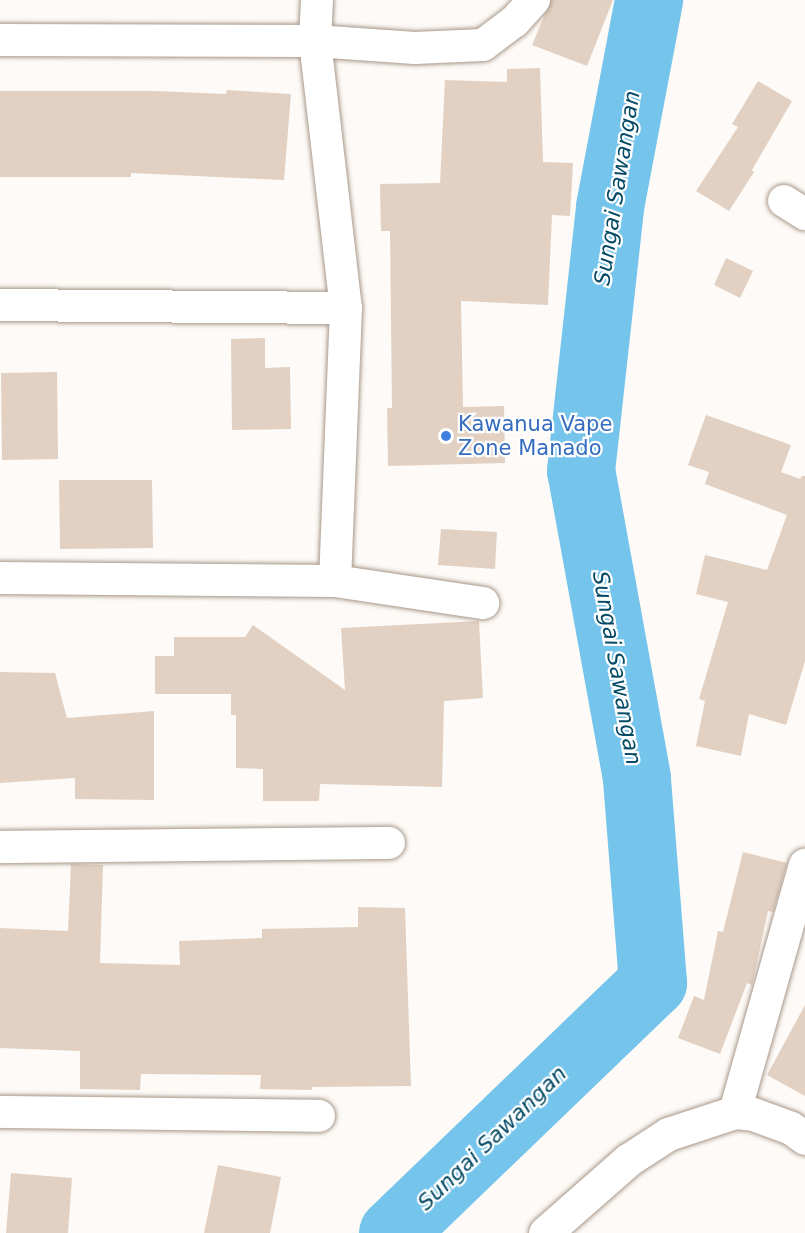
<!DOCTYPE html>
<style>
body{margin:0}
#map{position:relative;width:805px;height:1233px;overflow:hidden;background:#fdfaf7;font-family:"DejaVu Sans",sans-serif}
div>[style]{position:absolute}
.river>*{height:68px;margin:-34px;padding:0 34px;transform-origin:34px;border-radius:34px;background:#75c4ec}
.building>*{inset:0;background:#e2d1c2}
.roads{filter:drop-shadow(0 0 2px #a8988a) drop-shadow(0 0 2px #a8988a)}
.street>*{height:32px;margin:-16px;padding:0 16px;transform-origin:16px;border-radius:16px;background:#fff}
.secondary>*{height:33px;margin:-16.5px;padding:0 16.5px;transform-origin:16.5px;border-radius:16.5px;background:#fff}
.dots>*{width:16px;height:16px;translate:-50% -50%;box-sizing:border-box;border:3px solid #fff;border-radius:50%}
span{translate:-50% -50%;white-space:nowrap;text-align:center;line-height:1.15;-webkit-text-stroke:4.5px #fff;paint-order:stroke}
.shop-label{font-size:21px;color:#366cbe}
.left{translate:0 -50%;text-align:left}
.water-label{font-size:22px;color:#054a65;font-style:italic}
</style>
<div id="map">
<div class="river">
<i style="left:393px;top:1233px;width:361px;rotate:-43.9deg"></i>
<i style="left:653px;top:983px;width:206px;rotate:-94.5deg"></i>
<i style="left:637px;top:778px;width:312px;rotate:-100.3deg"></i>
<i style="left:581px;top:471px;width:266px;rotate:-83.7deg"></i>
<i style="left:610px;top:207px;width:211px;rotate:-79.3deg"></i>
</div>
<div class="building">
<i style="clip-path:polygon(551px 0,613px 0,587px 66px,532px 45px)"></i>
<i style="clip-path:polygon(540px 68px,543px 162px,573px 163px,570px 216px,552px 215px,548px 305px,461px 301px,463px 407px,504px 406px,505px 463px,388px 466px,387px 408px,392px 408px,390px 231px,381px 231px,380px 184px,440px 183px,445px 80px,507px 82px,507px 69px)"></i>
<i style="clip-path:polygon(758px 81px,792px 101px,752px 170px,754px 172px,729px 211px,696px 191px,738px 127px,732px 124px)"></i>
<i style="clip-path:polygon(227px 90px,291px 94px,284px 180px,131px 173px,131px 177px,0 177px,0 91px,155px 91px,226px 94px)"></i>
<i style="clip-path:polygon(726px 258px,753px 271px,740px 298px,714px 285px)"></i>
<i style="clip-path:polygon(265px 338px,265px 368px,290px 367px,291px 429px,232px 430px,231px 339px)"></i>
<i style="clip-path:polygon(57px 372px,58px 459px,2px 460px,1px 373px)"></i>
<i style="clip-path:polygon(706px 415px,791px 445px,781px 472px,800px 479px,802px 476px,805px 476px,805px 661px,786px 725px,749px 714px,741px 756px,696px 746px,705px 701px,699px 699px,728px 602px,696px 594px,705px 555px,767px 570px,787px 515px,705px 484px,709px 472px,688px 465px)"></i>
<i style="clip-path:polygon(59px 480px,152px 480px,153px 548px,60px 549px)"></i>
<i style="clip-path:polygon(441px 529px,497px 532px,495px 569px,438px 565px)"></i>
<i style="clip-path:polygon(479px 621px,483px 698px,444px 701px,442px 787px,320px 784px,319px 801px,263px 801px,263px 769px,236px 768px,236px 715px,231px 715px,231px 694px,155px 694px,155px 656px,174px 656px,174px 637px,245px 637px,253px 625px,345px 690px,341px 628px)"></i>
<i style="clip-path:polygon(0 672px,55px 673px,67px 718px,154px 711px,154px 800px,75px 799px,75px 778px,0 783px)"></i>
<i style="clip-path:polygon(743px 852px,787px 863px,773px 912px,768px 911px,752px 985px,747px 983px,720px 1054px,678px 1038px,694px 996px,704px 1000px,718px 931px,723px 932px)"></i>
<i style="clip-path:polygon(71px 864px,103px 865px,100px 963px,180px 965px,179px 941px,262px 938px,262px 929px,358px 927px,358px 907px,405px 908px,411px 1086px,312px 1087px,312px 1090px,260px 1089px,261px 1075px,141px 1074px,140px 1090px,80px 1089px,80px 1051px,0 1048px,0 928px,68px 931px)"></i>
<i style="clip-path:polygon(805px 1005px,805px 1096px,767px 1075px)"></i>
<i style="clip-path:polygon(218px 1165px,281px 1177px,270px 1233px,204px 1233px)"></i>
<i style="clip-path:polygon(11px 1173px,72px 1178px,68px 1233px,6px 1233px)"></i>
</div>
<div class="roads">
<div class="street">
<i style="left:317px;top:0;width:41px;rotate:92.8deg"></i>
<i style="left:315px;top:41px;width:269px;rotate:83.4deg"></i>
<i style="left:346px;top:308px;width:273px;rotate:92.3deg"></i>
<i style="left:0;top:40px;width:315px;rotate:0.2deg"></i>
<i style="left:315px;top:41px;width:100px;rotate:4deg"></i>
<i style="left:415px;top:48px;width:68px;rotate:-2.5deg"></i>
<i style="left:483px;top:45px;width:39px;rotate:-37deg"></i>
<i style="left:514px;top:22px;width:30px;rotate:-48deg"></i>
<i style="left:784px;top:201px;width:25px;rotate:32deg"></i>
<i style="left:0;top:305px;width:346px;rotate:0.5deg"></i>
<i style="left:0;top:578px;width:335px;rotate:0.5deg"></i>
<i style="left:335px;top:581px;width:150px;rotate:8.5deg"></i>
<i style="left:0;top:847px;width:389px;rotate:-0.6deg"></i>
<i style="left:0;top:1112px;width:319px;rotate:0.7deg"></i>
<i style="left:735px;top:1112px;width:257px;rotate:-74.2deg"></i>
</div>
<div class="secondary">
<i style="left:545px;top:1233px;width:111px;rotate:-41.3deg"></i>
<i style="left:628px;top:1160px;width:48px;rotate:-33deg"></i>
<i style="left:668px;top:1134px;width:71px;rotate:-18.2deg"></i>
<i style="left:735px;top:1112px;width:18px;rotate:6deg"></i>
<i style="left:753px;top:1114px;width:40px;rotate:20.2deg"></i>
<i style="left:791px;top:1128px;width:17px;rotate:36deg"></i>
</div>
</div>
<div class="dots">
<i style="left:446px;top:436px;background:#3f7fe0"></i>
</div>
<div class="shop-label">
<span class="left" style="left:458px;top:436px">Kawanua Vape<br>Zone Manado</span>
</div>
<div class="water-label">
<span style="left:617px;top:188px;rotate:-81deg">Sungai Sawangan</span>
<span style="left:617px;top:668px;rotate:80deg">Sungai Sawangan</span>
<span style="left:492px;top:1138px;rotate:-44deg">Sungai Sawangan</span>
</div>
</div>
